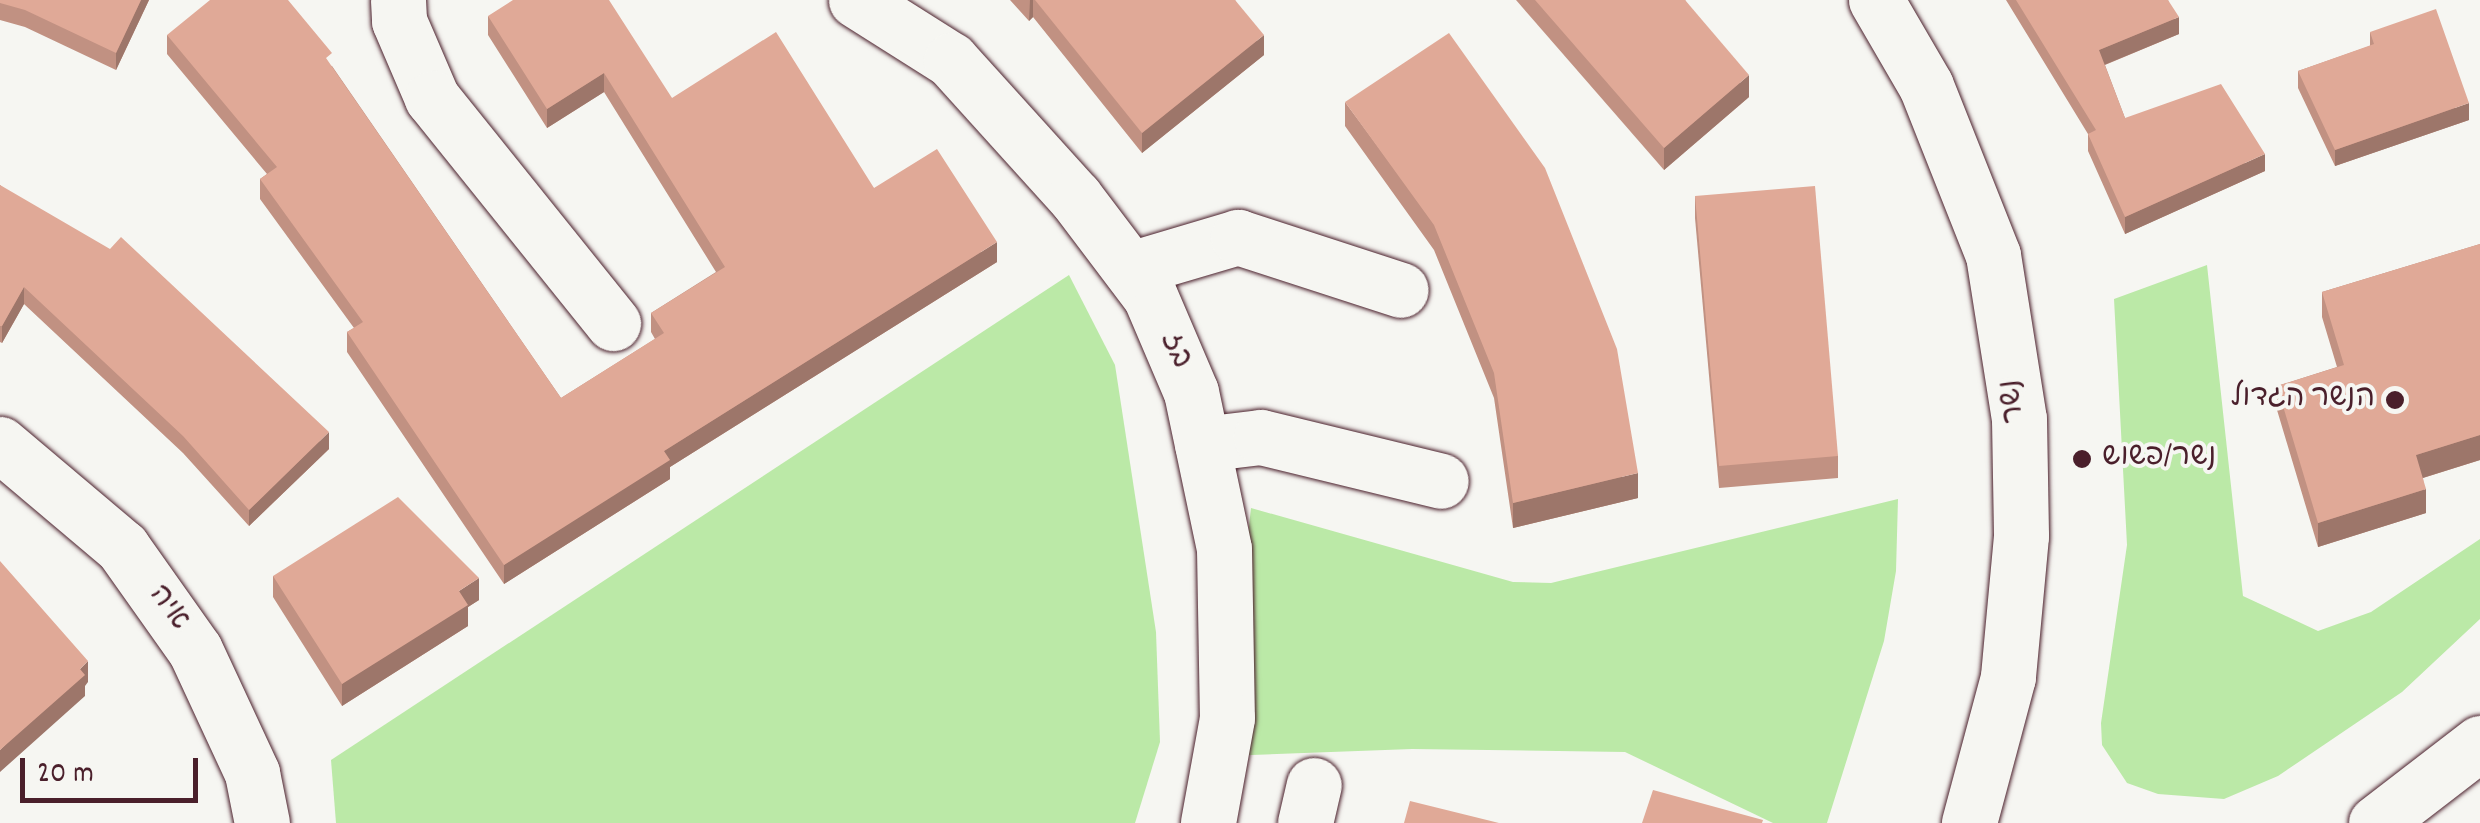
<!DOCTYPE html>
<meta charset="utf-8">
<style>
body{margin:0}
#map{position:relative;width:2480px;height:823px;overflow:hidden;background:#f6f6f2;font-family:Dekko,"Playpen Sans Hebrew",sans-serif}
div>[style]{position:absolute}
.green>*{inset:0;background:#bbe9a7}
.roads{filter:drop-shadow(0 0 2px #4a1f2b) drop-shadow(0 0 2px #4a1f2b)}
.minor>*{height:55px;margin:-27.5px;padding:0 27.5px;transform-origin:27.5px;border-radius:27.5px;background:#f6f6f2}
.wall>*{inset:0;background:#c19182}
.shaded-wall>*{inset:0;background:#9d766a}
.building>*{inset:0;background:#e0a997}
.dots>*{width:28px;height:28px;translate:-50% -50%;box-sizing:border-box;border:5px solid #f6f6f2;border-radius:50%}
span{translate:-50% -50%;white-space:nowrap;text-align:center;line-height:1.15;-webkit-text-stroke:8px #f6f6f2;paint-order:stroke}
.street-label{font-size:30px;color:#4a1f2b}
.poi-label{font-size:30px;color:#4a1f2b}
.right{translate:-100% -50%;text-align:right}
.left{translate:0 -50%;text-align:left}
.scale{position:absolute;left:20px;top:758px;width:178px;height:45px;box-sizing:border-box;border:5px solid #4a1f2b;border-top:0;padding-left:12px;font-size:30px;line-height:35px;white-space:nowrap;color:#4a1f2b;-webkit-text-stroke:8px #f6f6f2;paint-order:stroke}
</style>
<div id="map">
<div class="green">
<i style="clip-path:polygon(2207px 265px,2243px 596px,2318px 631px,2371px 612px,2480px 539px,2480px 619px,2402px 692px,2278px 776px,2224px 799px,2158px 794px,2127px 783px,2102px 745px,2101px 723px,2127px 545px,2114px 299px)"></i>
<i style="clip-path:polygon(1069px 275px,1115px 365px,1156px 632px,1160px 742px,1135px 823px,336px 823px,331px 760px)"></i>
<i style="clip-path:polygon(1898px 499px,1896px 571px,1884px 641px,1827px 823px,1773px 823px,1625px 752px,1412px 749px,1224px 756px,1251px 508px,1513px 582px,1551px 583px)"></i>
</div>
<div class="roads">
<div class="minor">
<i style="left:398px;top:0;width:21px;rotate:87deg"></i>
<i style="left:399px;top:21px;width:84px;rotate:66.8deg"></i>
<i style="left:432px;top:98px;width:289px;rotate:51.2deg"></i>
<i style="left:856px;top:0;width:112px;rotate:32.3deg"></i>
<i style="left:951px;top:60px;width:185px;rotate:47.9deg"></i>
<i style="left:1075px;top:197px;width:124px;rotate:52.9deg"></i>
<i style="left:1150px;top:296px;width:104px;rotate:66.9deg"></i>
<i style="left:1191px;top:392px;width:160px;rotate:78.1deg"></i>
<i style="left:1224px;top:549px;width:169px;rotate:89deg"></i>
<i style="left:1227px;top:718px;width:107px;rotate:100.3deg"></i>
<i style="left:1876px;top:0;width:99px;rotate:59.8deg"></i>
<i style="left:1926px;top:86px;width:182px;rotate:68.4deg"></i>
<i style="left:1993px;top:255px;width:166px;rotate:81deg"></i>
<i style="left:2019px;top:419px;width:117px;rotate:89deg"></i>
<i style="left:2021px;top:536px;width:142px;rotate:95.3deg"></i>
<i style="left:2008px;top:677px;width:151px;rotate:105deg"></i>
<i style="left:1130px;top:269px;width:113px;rotate:-16.5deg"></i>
<i style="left:1238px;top:237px;width:171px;rotate:18deg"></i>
<i style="left:0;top:444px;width:160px;rotate:40.2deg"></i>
<i style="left:122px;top:547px;width:126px;rotate:54.7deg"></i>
<i style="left:195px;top:650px;width:136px;rotate:65.1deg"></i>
<i style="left:252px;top:773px;width:51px;rotate:78.7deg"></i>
<i style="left:1202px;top:444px;width:59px;rotate:-6.8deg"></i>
<i style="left:1261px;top:437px;width:185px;rotate:13.7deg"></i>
<i style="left:1305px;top:823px;width:39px;rotate:-77deg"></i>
<i style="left:2376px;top:823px;width:131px;rotate:-37.6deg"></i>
</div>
</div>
<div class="wall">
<i style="clip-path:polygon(0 0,149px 0,116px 70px,25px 27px,0 20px)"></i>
<i style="clip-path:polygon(1010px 0,1235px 0,1264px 55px,1142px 153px,1033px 17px,1029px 21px)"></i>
<i style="clip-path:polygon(1516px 0,1685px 0,1749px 97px,1664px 170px)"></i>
<i style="clip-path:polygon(2006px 0,2168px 0,2179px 34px,2105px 65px,2125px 118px,2265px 171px,2125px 234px,2088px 151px,2088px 134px)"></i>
<i style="clip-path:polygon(488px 16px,874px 188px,997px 262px,670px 467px,670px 479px,504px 584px,347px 352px,347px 332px,354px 328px,260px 199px,260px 179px,267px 174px,167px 54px,167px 35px,332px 66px,561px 398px,655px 339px,651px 332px,651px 313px,716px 272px,604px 92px,547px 128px,488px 35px)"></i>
<i style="clip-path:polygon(2370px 32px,2469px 120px,2335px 166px,2298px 88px,2298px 71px,2370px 46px)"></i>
<i style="clip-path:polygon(1345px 102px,1638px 498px,1513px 528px,1494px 398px,1434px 250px,1345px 126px)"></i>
<i style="clip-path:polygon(0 185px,329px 449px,249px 526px,183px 453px,24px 304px,2px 343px,0 342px)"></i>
<i style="clip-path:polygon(1695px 196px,1838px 456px,1838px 478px,1719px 488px,1695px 218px)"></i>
<i style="clip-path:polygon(2480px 244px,2480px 460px,2423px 478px,2426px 513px,2318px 547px,2277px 410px,2277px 386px,2337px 367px,2322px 317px,2322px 292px)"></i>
<i style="clip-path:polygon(273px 576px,479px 600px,468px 607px,468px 626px,342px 706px,273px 597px)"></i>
</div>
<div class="shaded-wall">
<i style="clip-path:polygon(141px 0,149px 0,116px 70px,116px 53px)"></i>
<i style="clip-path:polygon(1030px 0,1033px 0,1033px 17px,1029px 21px)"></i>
<i style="clip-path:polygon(2179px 17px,2179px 34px,2099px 67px,2099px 50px)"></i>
<i style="clip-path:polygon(1264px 35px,1264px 55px,1142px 153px,1142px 133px)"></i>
<i style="clip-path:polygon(604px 73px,604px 92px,547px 128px,547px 109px)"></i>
<i style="clip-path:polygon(1749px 75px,1749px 97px,1664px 170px,1664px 148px)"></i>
<i style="clip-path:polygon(2469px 103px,2469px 120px,2335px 166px,2335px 150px)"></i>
<i style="clip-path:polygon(2265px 154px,2265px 171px,2125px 234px,2125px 217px)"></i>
<i style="clip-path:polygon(997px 242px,997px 262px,670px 467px,670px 479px,504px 584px,504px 565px,664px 451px)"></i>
<i style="clip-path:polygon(24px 287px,24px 304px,2px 343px,2px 326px)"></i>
<i style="clip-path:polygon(329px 432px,329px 449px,249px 526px,249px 510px)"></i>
<i style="clip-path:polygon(2480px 435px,2480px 460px,2416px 480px,2416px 455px)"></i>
<i style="clip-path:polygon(1638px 473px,1638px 498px,1513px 528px,1513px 503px)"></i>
<i style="clip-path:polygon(2426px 489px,2426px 513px,2318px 547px,2318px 523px)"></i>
<i style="clip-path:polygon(479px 578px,479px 600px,468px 607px,468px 626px,342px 706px,342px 684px,459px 591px)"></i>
<i style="clip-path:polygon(88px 661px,88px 682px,85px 686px,85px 696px,0 772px,0 750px)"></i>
</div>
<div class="building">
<i style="clip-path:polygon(0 0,141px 0,116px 53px,25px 10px,0 3px)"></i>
<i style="clip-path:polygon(210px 0,288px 0,332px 53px,326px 58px,561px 398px,664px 333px,651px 313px,725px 267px,604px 73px,547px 109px,488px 16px,513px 0,609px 0,672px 98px,776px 32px,874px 188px,937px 149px,997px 242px,664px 451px,670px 460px,504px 565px,347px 332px,363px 322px,260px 179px,277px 167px,167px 35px)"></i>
<i style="clip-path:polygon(1035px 0,1235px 0,1264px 35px,1142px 133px)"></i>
<i style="clip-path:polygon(1535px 0,1685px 0,1749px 75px,1664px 148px)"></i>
<i style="clip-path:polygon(2016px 0,2168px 0,2179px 17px,2099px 50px,2125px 118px,2221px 84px,2265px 154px,2125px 217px,2088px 134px,2096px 130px)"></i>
<i style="clip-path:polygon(2436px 9px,2469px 103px,2335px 150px,2298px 71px,2374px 44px,2370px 32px)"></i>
<i style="clip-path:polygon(1449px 33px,1545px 168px,1617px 349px,1638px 473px,1513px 503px,1494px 373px,1434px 225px,1345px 102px)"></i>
<i style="clip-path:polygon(0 185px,110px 249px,121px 237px,329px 432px,249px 510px,183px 436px,24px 287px,2px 326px,0 326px)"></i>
<i style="clip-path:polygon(1815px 186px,1838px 456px,1719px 466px,1695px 196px)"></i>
<i style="clip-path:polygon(2480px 244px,2480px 435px,2416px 455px,2426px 489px,2318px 523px,2277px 386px,2344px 365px,2322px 292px)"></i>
<i style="clip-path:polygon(398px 497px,479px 578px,459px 591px,468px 605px,342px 684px,273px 576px)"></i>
<i style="clip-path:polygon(0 561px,88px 661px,80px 669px,85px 675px,0 750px)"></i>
<i style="clip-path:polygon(1653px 790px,1763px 820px,1762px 823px,1642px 823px)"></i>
<i style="clip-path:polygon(1410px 801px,1499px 823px,1404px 823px)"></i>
</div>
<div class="dots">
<i style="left:2395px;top:400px;background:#4a1f2b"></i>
<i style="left:2082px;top:459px;background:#4a1f2b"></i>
</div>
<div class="street-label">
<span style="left:1174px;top:351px;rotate:67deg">בז</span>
<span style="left:2015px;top:401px;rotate:-97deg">נשר</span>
<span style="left:167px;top:609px;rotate:54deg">איה</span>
</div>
<div class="poi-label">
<span class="right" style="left:2375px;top:400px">הנשר הגדול</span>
<span class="left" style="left:2102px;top:459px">נשר/פשוש</span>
</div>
<div class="scale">20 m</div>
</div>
